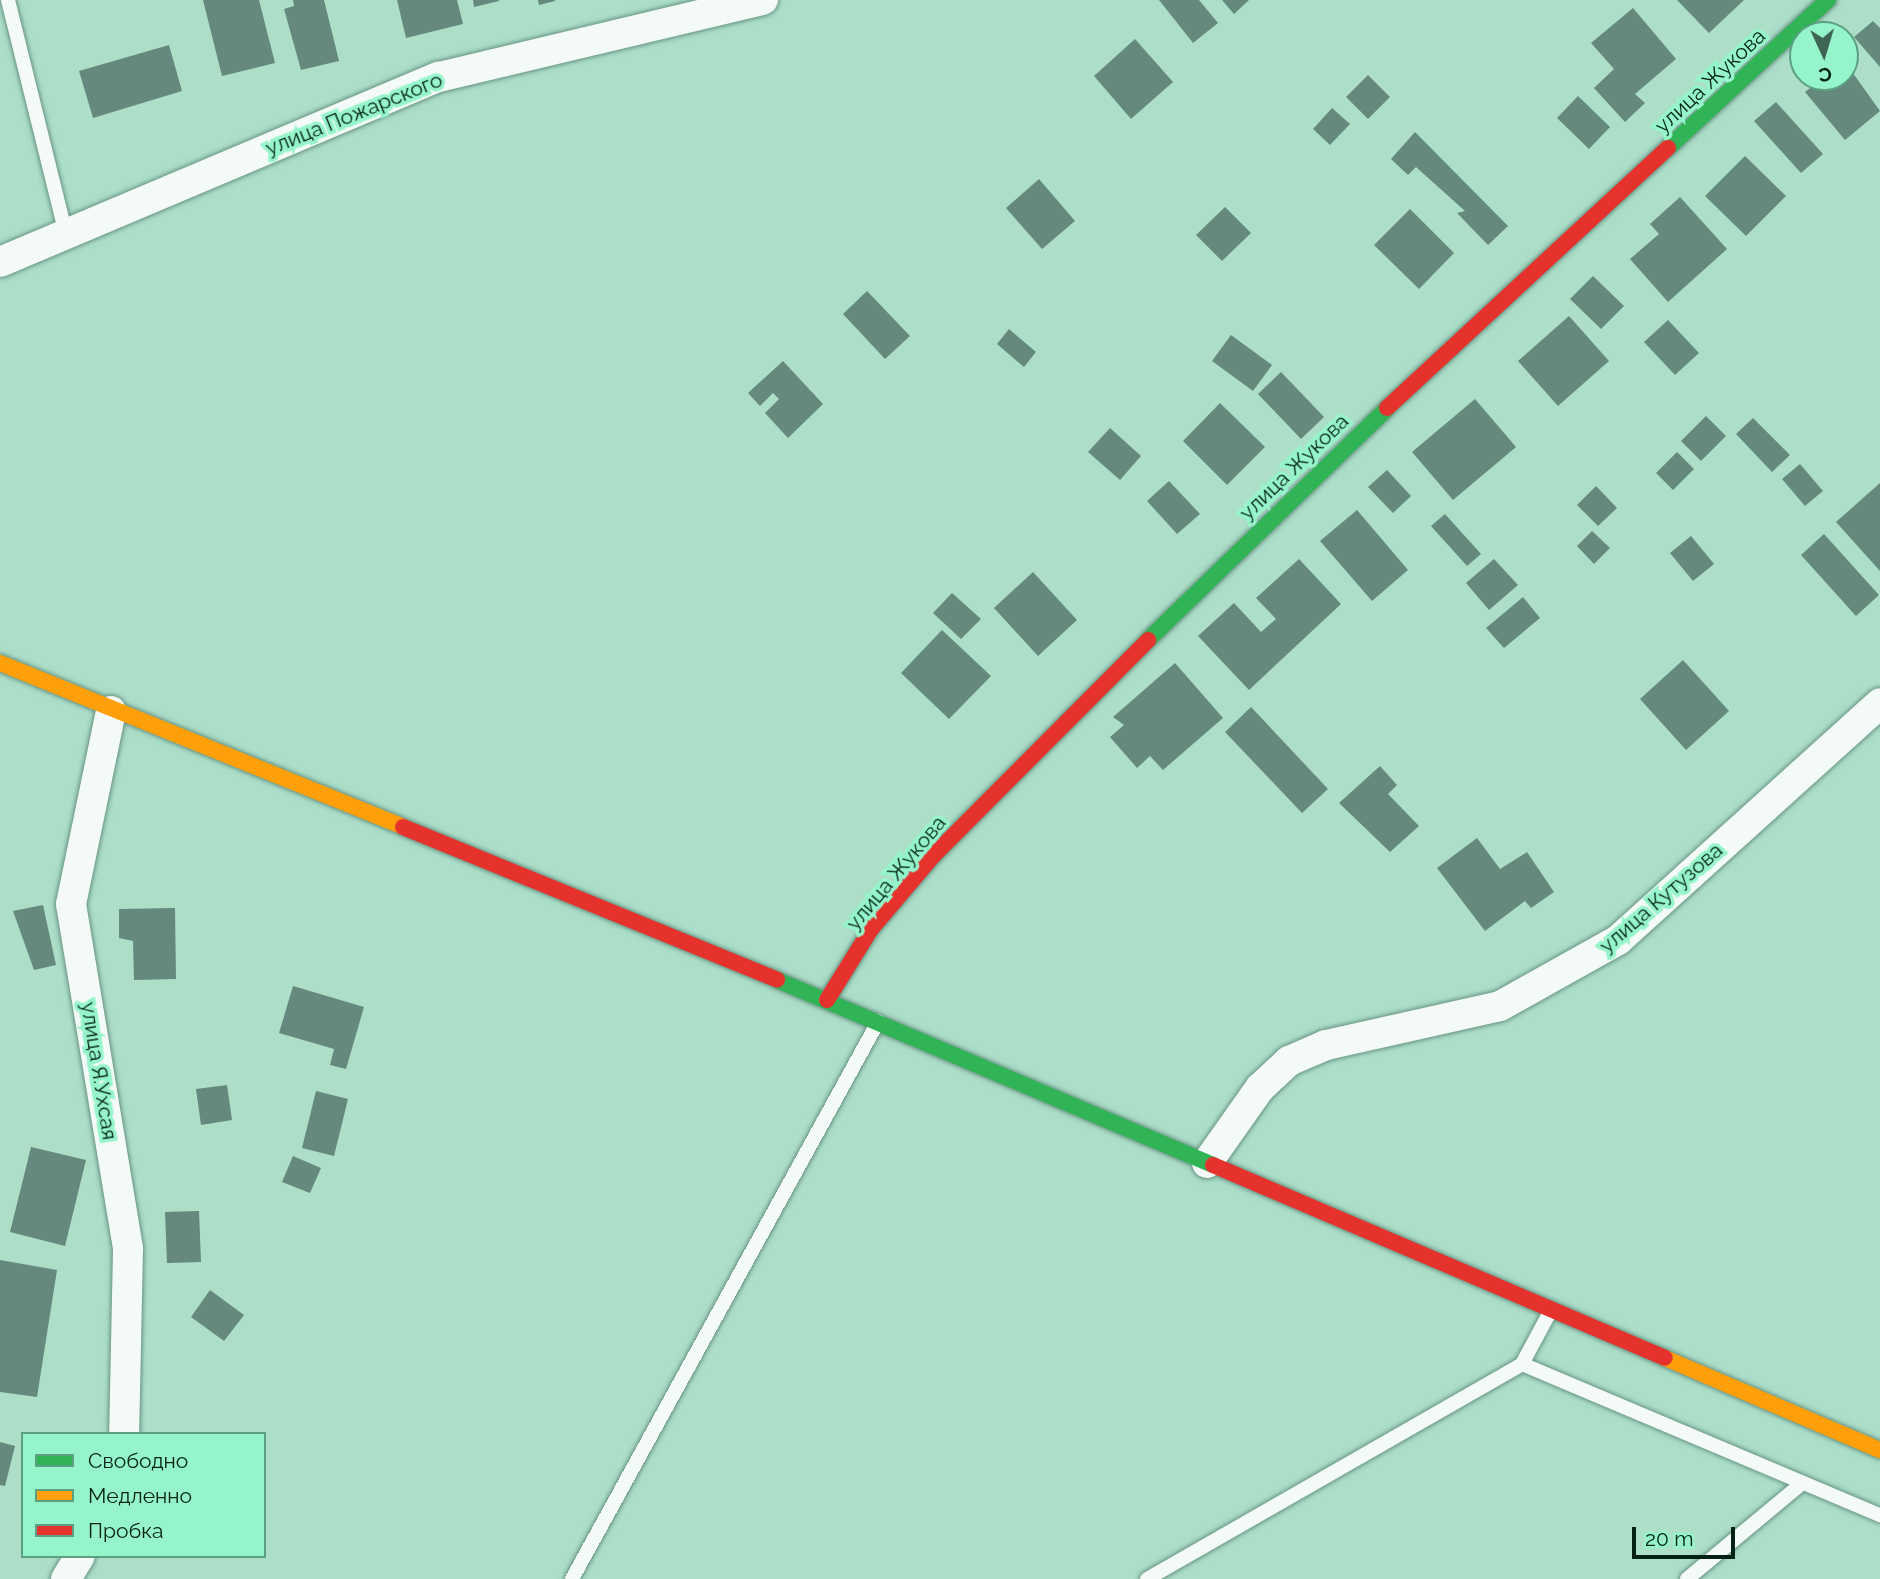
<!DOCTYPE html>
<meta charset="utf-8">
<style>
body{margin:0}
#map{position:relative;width:1880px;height:1579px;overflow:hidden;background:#acdec8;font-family:Raleway,sans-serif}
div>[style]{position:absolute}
.building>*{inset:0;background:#66897d}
.roads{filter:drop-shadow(0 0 2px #689484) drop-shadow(0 0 2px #689484)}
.lane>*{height:14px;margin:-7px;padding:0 7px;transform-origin:7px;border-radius:7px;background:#f3faf7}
.street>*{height:30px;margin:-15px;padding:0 15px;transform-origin:15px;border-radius:15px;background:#f3faf7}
.fast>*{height:16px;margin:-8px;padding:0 8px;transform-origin:8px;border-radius:8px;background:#30b455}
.slow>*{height:16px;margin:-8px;padding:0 8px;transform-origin:8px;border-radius:8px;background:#ff9f0a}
.jam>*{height:16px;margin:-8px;padding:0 8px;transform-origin:8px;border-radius:8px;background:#e5322d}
span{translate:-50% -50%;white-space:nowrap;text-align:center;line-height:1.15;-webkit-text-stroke:7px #96f4cb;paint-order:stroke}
.street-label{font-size:21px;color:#032216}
.legend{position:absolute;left:21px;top:1432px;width:245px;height:126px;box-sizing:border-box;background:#96f4cb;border:2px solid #5ba083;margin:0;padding:9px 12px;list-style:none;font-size:21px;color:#032216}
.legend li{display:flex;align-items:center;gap:14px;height:35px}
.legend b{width:35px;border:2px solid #5ba083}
.north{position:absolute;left:1789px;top:21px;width:70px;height:70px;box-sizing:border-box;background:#96f4cb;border:2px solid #5ba083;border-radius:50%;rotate:176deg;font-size:19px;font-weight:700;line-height:28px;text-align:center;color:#032216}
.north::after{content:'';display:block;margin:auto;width:24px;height:32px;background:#3e6454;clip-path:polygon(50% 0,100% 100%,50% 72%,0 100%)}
.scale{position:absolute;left:1632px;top:1527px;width:103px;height:32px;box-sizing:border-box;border:4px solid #032216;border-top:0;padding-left:9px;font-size:21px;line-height:24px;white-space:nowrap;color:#032216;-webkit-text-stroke:5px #96f4cb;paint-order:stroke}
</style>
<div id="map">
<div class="building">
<i style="clip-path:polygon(203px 0,259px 0,275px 63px,222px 76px)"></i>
<i style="clip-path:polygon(293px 0,324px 0,339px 61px,301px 70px,284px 9px,294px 6px)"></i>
<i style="clip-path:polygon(397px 0,457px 0,463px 24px,406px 38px)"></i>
<i style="clip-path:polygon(473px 0,499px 0,499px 1px,474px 7px)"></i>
<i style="clip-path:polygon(538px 0,555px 0,555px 1px,539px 5px)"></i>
<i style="clip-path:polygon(1159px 0,1199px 0,1218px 23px,1193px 43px)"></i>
<i style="clip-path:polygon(1222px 0,1249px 0,1234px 14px)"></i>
<i style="clip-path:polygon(1677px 0,1744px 0,1709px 33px)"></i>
<i style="clip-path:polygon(1633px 8px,1676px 59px,1635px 94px,1645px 103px,1625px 122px,1594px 88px,1614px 69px,1591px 43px)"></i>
<i style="clip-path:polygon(1873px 21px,1880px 28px,1880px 67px,1854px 37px)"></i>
<i style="clip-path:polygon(1135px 39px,1173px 82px,1131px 119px,1094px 76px)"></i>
<i style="clip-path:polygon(169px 45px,182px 91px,93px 118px,79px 71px)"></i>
<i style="clip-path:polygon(1845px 62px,1880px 111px,1845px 140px,1805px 92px,1824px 77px,1845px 77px)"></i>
<i style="clip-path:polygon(1368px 75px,1390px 97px,1368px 119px,1346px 97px)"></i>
<i style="clip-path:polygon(1578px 96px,1610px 127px,1589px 149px,1557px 118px)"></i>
<i style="clip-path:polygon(1776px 102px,1823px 154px,1801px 173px,1754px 121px)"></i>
<i style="clip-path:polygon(1332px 108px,1350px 124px,1330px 145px,1313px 129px)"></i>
<i style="clip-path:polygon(1415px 132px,1508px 226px,1488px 245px,1457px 213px,1465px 211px,1416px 167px,1408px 175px,1391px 159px)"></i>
<i style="clip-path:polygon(1745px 156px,1786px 196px,1746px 236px,1705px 196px)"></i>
<i style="clip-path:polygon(1039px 179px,1075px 221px,1042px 249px,1006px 208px)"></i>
<i style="clip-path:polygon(1680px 197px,1727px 249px,1668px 302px,1630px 259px,1659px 234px,1650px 224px)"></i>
<i style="clip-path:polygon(1225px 207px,1251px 233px,1222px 261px,1196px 235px)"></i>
<i style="clip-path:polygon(1410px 209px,1454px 253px,1419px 289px,1374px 245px)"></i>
<i style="clip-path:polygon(1593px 276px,1624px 306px,1601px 329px,1570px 299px)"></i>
<i style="clip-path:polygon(867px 291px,910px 336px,885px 359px,843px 314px)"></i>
<i style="clip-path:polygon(1569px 316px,1609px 361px,1558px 406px,1518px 361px)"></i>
<i style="clip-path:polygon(1668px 320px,1699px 353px,1675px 375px,1644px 342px)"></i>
<i style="clip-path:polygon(1009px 329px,1036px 352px,1024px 367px,997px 344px)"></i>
<i style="clip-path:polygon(1231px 335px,1272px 365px,1253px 391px,1212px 361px)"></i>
<i style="clip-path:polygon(783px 361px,823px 404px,788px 438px,765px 413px,779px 399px,773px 393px,760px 406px,748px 393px)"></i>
<i style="clip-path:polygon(1281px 372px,1324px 417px,1301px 439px,1258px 394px)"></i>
<i style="clip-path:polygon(1475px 399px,1516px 447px,1453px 500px,1412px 452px)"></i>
<i style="clip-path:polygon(1220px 403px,1265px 447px,1227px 485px,1183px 441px)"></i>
<i style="clip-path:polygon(1706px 416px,1726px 436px,1701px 461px,1681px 441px)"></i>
<i style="clip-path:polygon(1753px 418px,1790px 455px,1772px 472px,1736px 434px)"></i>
<i style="clip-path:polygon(1110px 428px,1141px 456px,1120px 480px,1088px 452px)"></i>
<i style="clip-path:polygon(1677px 452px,1694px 469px,1673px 490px,1656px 473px)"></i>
<i style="clip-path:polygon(1800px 464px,1823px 491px,1805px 506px,1782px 479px)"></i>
<i style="clip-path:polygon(1387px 470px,1411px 496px,1393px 513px,1368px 487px)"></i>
<i style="clip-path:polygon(1169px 481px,1200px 514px,1177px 534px,1147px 501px)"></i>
<i style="clip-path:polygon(1880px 483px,1880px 571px,1836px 522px)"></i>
<i style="clip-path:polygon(1596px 486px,1617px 508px,1598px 526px,1577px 505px)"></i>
<i style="clip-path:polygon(1357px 510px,1408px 570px,1372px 601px,1320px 541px)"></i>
<i style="clip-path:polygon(1445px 514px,1481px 554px,1467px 566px,1431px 526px)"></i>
<i style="clip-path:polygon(1592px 531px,1610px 548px,1594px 564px,1577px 546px)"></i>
<i style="clip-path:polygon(1824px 534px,1879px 595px,1856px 616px,1801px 555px)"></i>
<i style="clip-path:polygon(1691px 536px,1714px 564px,1693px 581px,1670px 553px)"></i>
<i style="clip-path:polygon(1299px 559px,1341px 604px,1249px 690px,1198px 636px,1234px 603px,1261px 632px,1276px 619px,1256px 598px)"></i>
<i style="clip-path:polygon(1494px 559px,1518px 585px,1489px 610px,1466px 583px)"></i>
<i style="clip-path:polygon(1033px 572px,1077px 620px,1038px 656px,994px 608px)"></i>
<i style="clip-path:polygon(952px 593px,981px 619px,961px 639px,933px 613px)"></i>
<i style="clip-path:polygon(1523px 597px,1540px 618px,1504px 648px,1486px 628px)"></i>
<i style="clip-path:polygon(942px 630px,991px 676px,949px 719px,901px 673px)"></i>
<i style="clip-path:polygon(1683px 660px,1729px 711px,1686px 750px,1640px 699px)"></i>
<i style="clip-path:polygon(1175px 663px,1223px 718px,1163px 770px,1150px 756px,1137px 768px,1110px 737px,1124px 725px,1113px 717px)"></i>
<i style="clip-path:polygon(1251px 707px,1328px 789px,1302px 813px,1225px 732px)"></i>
<i style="clip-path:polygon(1380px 766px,1397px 785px,1388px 794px,1419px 826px,1390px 852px,1339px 803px)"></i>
<i style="clip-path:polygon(1477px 838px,1500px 869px,1527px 852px,1554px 892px,1531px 908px,1525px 901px,1485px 931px,1437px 868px)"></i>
<i style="clip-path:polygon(43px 905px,56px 965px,34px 970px,13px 911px)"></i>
<i style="clip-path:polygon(175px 908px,176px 979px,134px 980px,133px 941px,119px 938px,119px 909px)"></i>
<i style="clip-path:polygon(293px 986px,364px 1007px,346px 1069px,330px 1065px,334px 1049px,279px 1033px)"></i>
<i style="clip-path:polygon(227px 1085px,232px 1120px,201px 1125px,196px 1089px)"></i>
<i style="clip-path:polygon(316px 1091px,348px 1099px,334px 1156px,302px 1148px)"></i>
<i style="clip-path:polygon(31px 1147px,86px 1160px,65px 1246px,10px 1232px)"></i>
<i style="clip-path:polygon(293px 1156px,321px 1168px,310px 1193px,282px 1182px)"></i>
<i style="clip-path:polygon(199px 1211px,201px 1262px,167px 1263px,165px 1212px)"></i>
<i style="clip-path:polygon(0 1260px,57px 1270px,37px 1397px,0 1392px)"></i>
<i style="clip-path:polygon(210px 1290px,244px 1315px,224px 1341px,191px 1317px)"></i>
<i style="clip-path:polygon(0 1442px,15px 1446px,5px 1486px,0 1485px)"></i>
</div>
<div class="roads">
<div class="lane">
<i style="left:8px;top:0;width:241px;rotate:76.1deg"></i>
<i style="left:1522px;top:1364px;width:389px;rotate:22.9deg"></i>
<i style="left:572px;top:1579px;width:636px;rotate:-61.22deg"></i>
<i style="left:1147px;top:1579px;width:432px;rotate:-29.8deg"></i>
<i style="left:1522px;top:1364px;width:59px;rotate:-61.7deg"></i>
<i style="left:1687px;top:1579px;width:148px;rotate:-39.8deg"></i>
</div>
<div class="street">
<i style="left:0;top:262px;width:476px;rotate:-22.9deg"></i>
<i style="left:439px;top:77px;width:333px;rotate:-13.4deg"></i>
<i style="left:111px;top:711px;width:197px;rotate:101.7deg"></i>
<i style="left:71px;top:904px;width:350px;rotate:80.6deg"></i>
<i style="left:128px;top:1249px;width:185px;rotate:91.2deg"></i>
<i style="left:1207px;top:1163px;width:92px;rotate:-54.8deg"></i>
<i style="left:1260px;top:1088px;width:40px;rotate:-43deg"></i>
<i style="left:1289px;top:1061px;width:40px;rotate:-23.4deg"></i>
<i style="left:1326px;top:1045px;width:178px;rotate:-12.6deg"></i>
<i style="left:1500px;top:1006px;width:135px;rotate:-29.2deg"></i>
<i style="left:1618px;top:940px;width:353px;rotate:-42.1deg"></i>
<i style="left:66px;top:1579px;width:27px;rotate:-59deg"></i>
</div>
<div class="fast">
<i style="left:1668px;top:148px;width:218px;rotate:-42.8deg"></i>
<i style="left:1148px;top:640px;width:333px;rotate:-44.1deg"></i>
<i style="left:777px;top:980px;width:474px;rotate:23deg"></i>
</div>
<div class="slow">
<i style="left:0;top:663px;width:435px;rotate:22.1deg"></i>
<i style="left:1665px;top:1358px;width:234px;rotate:23.2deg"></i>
</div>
<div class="jam">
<i style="left:1387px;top:408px;width:383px;rotate:-42.8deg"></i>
<i style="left:403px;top:827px;width:404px;rotate:22.2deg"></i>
<i style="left:827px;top:1000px;width:84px;rotate:-58.2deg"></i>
<i style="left:871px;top:929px;width:96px;rotate:-49.7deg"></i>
<i style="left:933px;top:856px;width:305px;rotate:-45.1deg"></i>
<i style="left:1213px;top:1165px;width:491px;rotate:23.1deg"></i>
</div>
</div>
<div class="street-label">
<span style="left:1710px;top:81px;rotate:-43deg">улица Жукова</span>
<span style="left:354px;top:114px;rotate:-22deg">улица Пожарского</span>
<span style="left:1294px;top:467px;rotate:-44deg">улица Жукова</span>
<span style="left:896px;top:873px;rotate:-50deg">улица Жукова</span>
<span style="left:1661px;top:898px;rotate:-41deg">улица Кутузова</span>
<span style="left:99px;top:1071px;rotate:81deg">улица Я.Ухсая</span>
</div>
<ul class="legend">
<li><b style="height:9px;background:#30b455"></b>Свободно</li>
<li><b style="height:9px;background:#ff9f0a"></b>Медленно</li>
<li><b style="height:9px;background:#e5322d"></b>Пробка</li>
</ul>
<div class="north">С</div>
<div class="scale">20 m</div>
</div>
